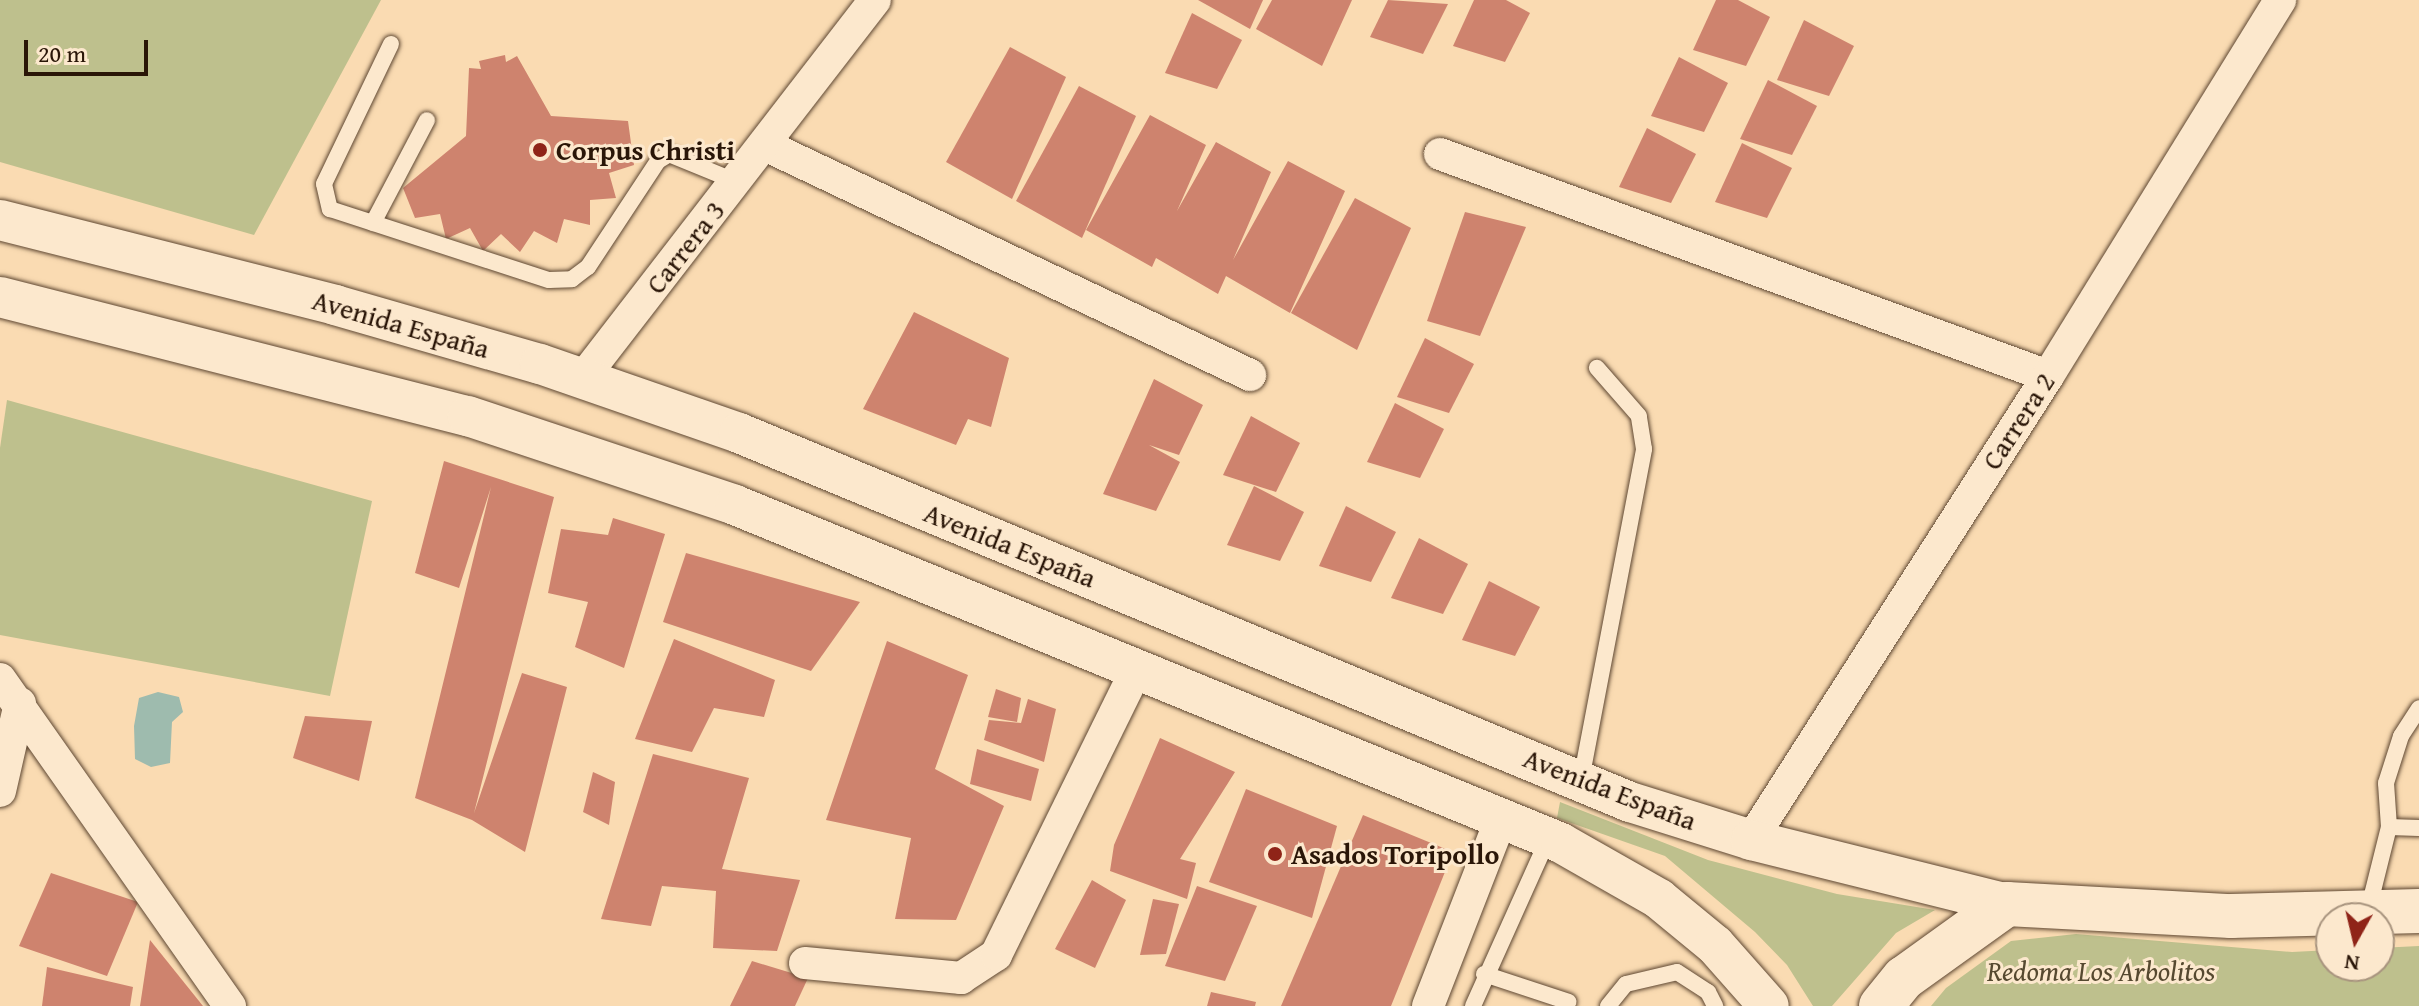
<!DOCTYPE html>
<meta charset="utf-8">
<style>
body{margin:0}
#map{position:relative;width:2419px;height:1006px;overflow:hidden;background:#fadbb2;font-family:"Gentium Book Plus",serif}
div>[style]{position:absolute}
.green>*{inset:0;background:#bec08d}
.water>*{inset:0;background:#9ebbae}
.building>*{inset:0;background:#ce836e}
.roads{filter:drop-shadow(0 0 2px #5e4732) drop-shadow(0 0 2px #5e4732)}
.service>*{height:16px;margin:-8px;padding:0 8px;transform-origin:8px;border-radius:8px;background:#fce8cd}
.minor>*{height:32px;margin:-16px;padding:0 16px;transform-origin:16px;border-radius:16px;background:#fce8cd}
.tertiary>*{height:40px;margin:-20px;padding:0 20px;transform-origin:20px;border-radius:20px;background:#fce8cd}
.secondary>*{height:44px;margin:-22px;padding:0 22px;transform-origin:22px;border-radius:22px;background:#fce8cd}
.dots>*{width:22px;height:22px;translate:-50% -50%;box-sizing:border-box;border:4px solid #fce8cd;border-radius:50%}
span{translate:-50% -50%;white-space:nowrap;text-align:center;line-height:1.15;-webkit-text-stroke:6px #fce8cd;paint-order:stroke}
.poi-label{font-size:28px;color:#2a1608;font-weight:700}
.left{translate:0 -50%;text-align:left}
.street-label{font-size:28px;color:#2a1608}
.park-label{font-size:28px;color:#564930;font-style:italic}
.north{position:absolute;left:2315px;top:902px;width:80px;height:80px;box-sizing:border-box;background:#fce8cd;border:2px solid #a8947e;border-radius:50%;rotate:188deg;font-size:22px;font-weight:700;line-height:32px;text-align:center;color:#2a1608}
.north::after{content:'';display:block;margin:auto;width:28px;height:36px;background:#8f2418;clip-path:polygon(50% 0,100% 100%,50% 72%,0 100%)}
.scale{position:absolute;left:24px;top:40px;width:124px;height:36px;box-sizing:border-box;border:4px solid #2a1608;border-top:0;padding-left:10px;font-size:24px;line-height:28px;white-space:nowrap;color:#2a1608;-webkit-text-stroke:6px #fce8cd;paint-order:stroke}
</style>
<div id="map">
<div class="green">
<i style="clip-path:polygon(0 0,381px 0,254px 235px,0 162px)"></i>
<i style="clip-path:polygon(7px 400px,372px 501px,330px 696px,0 635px,0 448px)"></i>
<i style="clip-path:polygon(1560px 802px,1708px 860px,1837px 894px,1935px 910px,1896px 933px,1832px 1006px,1813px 1006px,1787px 965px,1755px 932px,1665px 856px,1557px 818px)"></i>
<i style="clip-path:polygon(2076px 934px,2292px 952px,2331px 950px,2331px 966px,2379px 966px,2379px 948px,2419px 946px,2419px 1006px,1931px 1006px,1946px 988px,2011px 941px)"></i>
</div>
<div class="water">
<i style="clip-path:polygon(158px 692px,179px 697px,183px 712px,172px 722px,170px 763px,151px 767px,135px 759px,134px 726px,139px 698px)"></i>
</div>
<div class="building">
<i style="clip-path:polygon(1198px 0,1263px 0,1250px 29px)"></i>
<i style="clip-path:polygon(1272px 0,1352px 0,1322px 66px,1256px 29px)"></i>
<i style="clip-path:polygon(1388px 0,1448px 4px,1423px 54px,1370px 37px)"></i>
<i style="clip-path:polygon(1474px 0,1506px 0,1530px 13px,1505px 62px,1453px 46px)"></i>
<i style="clip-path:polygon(1716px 0,1738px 0,1770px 17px,1746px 66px,1693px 50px)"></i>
<i style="clip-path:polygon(1192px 13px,1242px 40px,1217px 89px,1165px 73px)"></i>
<i style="clip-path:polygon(1804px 20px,1854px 46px,1829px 96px,1777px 80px)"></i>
<i style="clip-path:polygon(1010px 47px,1066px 77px,1012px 199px,946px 162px)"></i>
<i style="clip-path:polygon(505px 55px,506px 62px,517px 56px,551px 116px,628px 121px,634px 165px,609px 173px,616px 198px,590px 200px,590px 225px,564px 219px,557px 243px,534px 231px,520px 252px,501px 234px,483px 251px,470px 228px,446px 239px,440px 214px,415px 218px,403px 188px,466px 136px,469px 68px,481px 69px,479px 61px)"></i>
<i style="clip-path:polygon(1679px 57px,1728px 83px,1704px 132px,1651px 116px)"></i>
<i style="clip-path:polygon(1768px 80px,1817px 106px,1792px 155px,1740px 139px)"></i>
<i style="clip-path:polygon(1079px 86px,1136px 116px,1082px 238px,1016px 201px)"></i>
<i style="clip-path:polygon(1150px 115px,1206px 145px,1177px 211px,1216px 142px,1271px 172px,1233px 260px,1288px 161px,1345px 191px,1290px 313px,1226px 276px,1218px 294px,1156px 258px,1152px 267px,1086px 230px)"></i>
<i style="clip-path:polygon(1647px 128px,1696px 154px,1671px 203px,1619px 187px)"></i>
<i style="clip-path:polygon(1742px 143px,1792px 168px,1767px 218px,1715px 202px)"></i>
<i style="clip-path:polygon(1355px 198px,1411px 228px,1357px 350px,1291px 313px)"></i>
<i style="clip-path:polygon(1465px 212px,1526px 227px,1480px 336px,1427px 321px)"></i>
<i style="clip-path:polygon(914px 312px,1009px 358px,991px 427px,968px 419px,956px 445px,863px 409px)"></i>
<i style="clip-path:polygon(1425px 338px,1474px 364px,1449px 413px,1397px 397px)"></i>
<i style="clip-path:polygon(1154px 379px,1203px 405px,1179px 455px,1149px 445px,1180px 462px,1156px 511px,1103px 494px)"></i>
<i style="clip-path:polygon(1395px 403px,1444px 429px,1420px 478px,1367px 462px)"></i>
<i style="clip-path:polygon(1251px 416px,1300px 443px,1276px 492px,1223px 475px)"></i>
<i style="clip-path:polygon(444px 461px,554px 497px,474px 813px,522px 673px,567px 687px,525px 852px,472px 820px,415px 798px,491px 487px,459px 588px,415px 573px)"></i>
<i style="clip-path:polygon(1254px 486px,1304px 512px,1280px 561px,1227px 545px)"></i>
<i style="clip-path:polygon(1346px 506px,1396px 532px,1371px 582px,1319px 566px)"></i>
<i style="clip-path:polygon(613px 518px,665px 534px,624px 668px,575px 647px,588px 602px,548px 593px,561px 529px,608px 535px)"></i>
<i style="clip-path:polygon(1419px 538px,1468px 564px,1443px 614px,1391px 598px)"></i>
<i style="clip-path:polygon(686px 553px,860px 602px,811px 671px,663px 622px)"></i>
<i style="clip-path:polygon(1489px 581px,1540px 607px,1515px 656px,1462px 640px)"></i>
<i style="clip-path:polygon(674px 639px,775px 680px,764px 717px,714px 708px,692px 752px,635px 739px)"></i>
<i style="clip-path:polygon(887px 641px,968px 675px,935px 769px,1004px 806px,956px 920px,895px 919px,911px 838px,826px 820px)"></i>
<i style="clip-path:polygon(996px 689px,1021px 698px,1017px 722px,988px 717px)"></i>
<i style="clip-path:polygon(1028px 699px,1056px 709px,1044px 762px,984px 740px,989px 720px,1021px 723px)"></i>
<i style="clip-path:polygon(305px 716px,372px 721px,359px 781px,293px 758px)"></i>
<i style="clip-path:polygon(1160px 738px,1235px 772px,1180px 859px,1196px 863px,1187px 899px,1110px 871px,1114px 845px)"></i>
<i style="clip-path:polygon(977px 749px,1039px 769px,1031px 801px,970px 784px)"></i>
<i style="clip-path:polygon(653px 754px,749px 778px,722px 869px,800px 880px,777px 951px,713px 948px,716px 891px,662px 886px,651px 926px,601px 919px)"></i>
<i style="clip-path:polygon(593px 772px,615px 782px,609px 825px,583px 812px)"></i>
<i style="clip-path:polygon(1246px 789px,1337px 826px,1312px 918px,1209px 882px)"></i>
<i style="clip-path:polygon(1363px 815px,1453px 852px,1391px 1006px,1281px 1006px)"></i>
<i style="clip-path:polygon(51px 873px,138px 902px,107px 976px,19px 946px)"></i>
<i style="clip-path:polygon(1092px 880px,1126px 900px,1095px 968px,1055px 949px)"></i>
<i style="clip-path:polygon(1197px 886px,1257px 906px,1225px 981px,1165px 966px)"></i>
<i style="clip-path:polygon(1153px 899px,1179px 904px,1166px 954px,1140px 955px)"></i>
<i style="clip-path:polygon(150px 940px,203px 1006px,140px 1006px)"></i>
<i style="clip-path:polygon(752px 961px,808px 978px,795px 1006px,730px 1006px)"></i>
<i style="clip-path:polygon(47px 967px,133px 987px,130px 1006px,42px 1006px)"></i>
<i style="clip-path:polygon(1211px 992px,1256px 1002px,1255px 1006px,1207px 1006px)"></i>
</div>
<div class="roads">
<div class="service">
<i style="left:391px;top:44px;width:155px;rotate:115.6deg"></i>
<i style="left:324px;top:184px;width:26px;rotate:77deg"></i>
<i style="left:330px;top:209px;width:230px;rotate:18deg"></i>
<i style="left:549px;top:280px;width:23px;rotate:-2deg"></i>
<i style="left:572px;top:279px;width:20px;rotate:-37deg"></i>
<i style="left:588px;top:267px;width:127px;rotate:-56.6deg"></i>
<i style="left:658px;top:161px;width:13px;rotate:-32deg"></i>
<i style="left:669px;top:154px;width:74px;rotate:22.4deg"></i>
<i style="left:373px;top:223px;width:116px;rotate:-62.3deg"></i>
<i style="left:1581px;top:780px;width:337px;rotate:-79.2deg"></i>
<i style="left:1644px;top:449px;width:33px;rotate:-99deg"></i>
<i style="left:1639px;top:416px;width:64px;rotate:-131.2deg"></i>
<i style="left:2389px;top:827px;width:30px;rotate:2deg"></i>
<i style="left:2368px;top:911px;width:87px;rotate:-76deg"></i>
<i style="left:2389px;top:827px;width:44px;rotate:-93.9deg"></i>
<i style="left:2386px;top:783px;width:49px;rotate:-72.3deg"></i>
<i style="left:2401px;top:736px;width:33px;rotate:-57deg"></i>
<i style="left:1484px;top:974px;width:89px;rotate:18.2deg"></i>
<i style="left:1473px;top:1006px;width:185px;rotate:-65.8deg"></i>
<i style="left:1608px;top:1006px;width:28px;rotate:-51deg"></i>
<i style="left:1626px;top:984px;width:52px;rotate:-13.2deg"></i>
<i style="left:1677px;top:972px;width:37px;rotate:33deg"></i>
<i style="left:1708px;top:992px;width:16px;rotate:63deg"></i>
</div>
<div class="minor">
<i style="left:765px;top:145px;width:537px;rotate:25.37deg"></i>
<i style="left:1440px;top:154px;width:647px;rotate:20.06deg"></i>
<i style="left:582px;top:379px;width:479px;rotate:-52.3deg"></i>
<i style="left:0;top:679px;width:400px;rotate:54.9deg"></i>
<i style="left:0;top:791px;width:90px;rotate:-77.2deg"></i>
<i style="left:1751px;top:840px;width:551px;rotate:-57.38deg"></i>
<i style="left:2048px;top:376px;width:442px;rotate:-58.3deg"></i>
<i style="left:805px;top:963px;width:157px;rotate:5.5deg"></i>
<i style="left:961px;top:978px;width:42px;rotate:-33.3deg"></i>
<i style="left:996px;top:955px;width:319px;rotate:-63.8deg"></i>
<i style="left:1428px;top:1006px;width:204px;rotate:-68.7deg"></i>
</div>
<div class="tertiary">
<i style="left:0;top:220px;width:346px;rotate:14.2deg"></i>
<i style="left:335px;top:305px;width:213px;rotate:16.1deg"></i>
<i style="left:540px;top:364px;width:211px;rotate:19.1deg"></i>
<i style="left:739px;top:433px;width:964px;rotate:22.5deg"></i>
<i style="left:1630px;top:802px;width:127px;rotate:17.4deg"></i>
<i style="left:1751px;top:840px;width:264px;rotate:14deg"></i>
<i style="left:0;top:297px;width:483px;rotate:14.3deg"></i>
<i style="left:468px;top:416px;width:281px;rotate:18.4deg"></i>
<i style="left:735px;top:505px;width:892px;rotate:22.25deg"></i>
<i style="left:1561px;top:843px;width:113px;rotate:29.7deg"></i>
<i style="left:1659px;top:899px;width:72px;rotate:39.4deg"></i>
<i style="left:1715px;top:945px;width:81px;rotate:48.5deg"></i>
</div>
<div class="secondary">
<i style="left:1881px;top:1006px;width:36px;rotate:-51deg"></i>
<i style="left:1904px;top:978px;width:127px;rotate:-35.7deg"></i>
<i style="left:2007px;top:904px;width:224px;rotate:3.1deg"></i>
<i style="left:2231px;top:916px;width:188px;rotate:-1.5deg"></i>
</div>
</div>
<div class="dots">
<i style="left:540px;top:150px;background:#8f2418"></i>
<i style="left:1275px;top:854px;background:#8f2418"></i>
</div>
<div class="poi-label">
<span class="left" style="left:556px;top:150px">Corpus Christi</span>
<span class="left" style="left:1291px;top:854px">Asados Toripollo</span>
</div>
<div class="street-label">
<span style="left:685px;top:247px;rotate:-52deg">Carrera 3</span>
<span style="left:401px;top:324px;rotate:16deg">Avenida España</span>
<span style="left:2018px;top:421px;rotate:-57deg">Carrera 2</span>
<span style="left:1010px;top:545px;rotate:22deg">Avenida España</span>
<span style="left:1610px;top:789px;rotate:21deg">Avenida España</span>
</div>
<div class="park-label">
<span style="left:2101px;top:971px">Redoma Los Arbolitos</span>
</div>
<div class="north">N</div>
<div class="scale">20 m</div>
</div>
